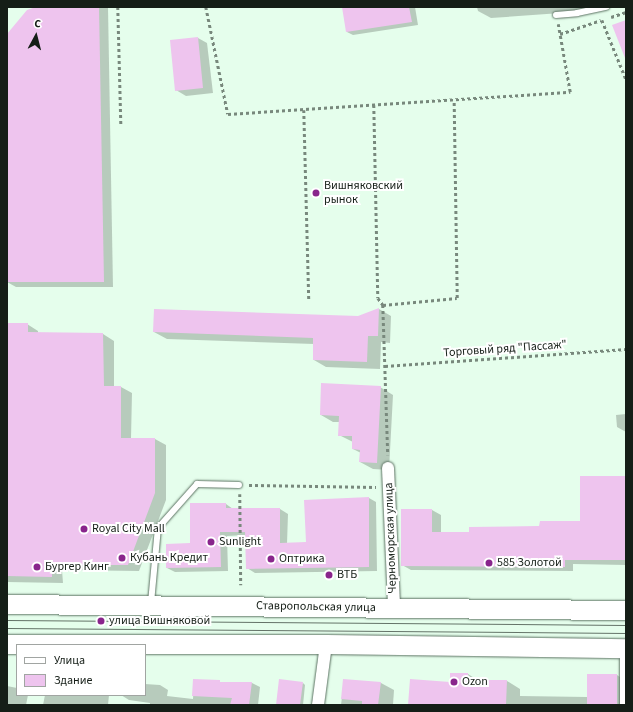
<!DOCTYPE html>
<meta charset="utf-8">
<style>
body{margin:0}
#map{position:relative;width:633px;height:712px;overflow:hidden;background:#e5feec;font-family:"Source Sans 3",sans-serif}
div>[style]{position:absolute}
.shadow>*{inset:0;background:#0003}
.building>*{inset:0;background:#eec4ee}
.path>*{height:2.5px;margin-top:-1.25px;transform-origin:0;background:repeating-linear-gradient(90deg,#78887c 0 3px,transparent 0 6px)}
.roads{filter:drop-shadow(0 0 1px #5c7262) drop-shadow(0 0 1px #5c7262)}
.lane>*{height:6px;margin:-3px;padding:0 3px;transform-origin:3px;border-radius:3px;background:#fff}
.street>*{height:12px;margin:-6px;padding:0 6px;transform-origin:6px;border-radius:6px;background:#fff}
.primary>*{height:19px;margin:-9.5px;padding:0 9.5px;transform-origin:9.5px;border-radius:9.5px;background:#fff}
.tram>*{height:1px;margin:-0.5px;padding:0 0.5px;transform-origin:0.5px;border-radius:0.5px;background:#647368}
.dots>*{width:11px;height:11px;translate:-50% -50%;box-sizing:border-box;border:2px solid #fff;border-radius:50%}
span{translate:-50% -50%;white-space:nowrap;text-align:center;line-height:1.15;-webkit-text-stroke:4px #fff;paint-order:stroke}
.poi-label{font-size:12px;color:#151e17}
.left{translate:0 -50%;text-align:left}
.street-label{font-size:12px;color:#151e17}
.frame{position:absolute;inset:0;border:8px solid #151e17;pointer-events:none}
.legend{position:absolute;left:16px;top:644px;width:130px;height:52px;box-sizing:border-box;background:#fff;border:1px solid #a1a5a2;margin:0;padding:5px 7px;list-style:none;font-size:12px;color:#151e17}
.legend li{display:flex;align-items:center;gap:8px;height:20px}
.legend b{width:20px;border:1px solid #a1a5a2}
.north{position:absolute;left:16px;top:16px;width:40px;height:40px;-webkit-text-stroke:3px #fff;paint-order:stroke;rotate:7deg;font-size:11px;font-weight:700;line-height:16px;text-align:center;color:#151e17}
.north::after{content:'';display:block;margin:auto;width:14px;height:18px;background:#151e17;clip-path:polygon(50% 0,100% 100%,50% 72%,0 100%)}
</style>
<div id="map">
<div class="shadow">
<i style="clip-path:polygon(39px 7px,108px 7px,113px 287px,16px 287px,7px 282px,7px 35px)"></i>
<i style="clip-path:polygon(343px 7px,415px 7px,418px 25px,353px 35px,347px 32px)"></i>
<i style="clip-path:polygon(477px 7px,611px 7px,603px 10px,491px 18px,478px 11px)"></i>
<i style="clip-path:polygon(198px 38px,207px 43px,213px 93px,186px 96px,176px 90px)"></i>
<i style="clip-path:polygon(379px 309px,391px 316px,390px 343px,381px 342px,380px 369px,326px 367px,314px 360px,314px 344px,167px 339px,154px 332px,358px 317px)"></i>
<i style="clip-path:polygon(7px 324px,27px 324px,38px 331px,38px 333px,103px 334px,114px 341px,114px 387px,121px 387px,132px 393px,131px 439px,155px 439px,166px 445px,166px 500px,139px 571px,62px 570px,63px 583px,7px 582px)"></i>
<i style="clip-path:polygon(380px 387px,393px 395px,389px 470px,373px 469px,360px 462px,361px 453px,353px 449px,353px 442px,339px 435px,340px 422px,333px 422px,321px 415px)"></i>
<i style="clip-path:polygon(626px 414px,626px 432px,617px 427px,616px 415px)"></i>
<i style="clip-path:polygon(626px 477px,626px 565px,573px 564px,573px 571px,411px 570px,402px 565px,432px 510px,441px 515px,441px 533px,470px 533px,540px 527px,581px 522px)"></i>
<i style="clip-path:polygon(369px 498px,376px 502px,377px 571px,255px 573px,247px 568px,246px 535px,227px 536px,228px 571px,175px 572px,167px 568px,191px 544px,226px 504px,233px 509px,280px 509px,288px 514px,287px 544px,307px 543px)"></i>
<i style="clip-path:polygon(451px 674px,468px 674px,479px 681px,507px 681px,520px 689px,520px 696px,588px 697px,588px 675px,617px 675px,626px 681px,626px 705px,409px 705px,451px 683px)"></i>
<i style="clip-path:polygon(194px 680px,223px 683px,252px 683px,260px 687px,258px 705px,150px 705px,150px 703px,129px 700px,121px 695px,145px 695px,145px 684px,160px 685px,168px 690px,167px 696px,193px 699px)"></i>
<i style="clip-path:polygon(344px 680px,381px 683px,394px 690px,393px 705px,341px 705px)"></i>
<i style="clip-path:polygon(303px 683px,305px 685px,303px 705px,277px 705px)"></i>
<i style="clip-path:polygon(7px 686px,17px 688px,17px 695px,28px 695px,26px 705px,7px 705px)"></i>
<i style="clip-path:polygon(45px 695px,109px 695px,108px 705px,43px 705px)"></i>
</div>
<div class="building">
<i style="clip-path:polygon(36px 7px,99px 7px,104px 282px,7px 282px,7px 34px,27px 10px)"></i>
<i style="clip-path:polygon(342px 7px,409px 7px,412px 22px,346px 32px)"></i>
<i style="clip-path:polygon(626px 20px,626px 58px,625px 58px,612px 25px)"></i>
<i style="clip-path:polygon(198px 37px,203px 88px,175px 91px,170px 40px)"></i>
<i style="clip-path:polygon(379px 308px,378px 336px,368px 336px,367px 362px,313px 360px,313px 338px,153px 332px,154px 309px,358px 316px)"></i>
<i style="clip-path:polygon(7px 323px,28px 323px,28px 332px,103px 333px,104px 386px,121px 386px,121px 438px,155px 438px,155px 493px,128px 565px,52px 565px,52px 577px,7px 576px)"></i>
<i style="clip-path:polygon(321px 383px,381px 386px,377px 463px,359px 462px,360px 450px,352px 449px,352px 436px,338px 436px,339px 416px,320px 415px)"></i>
<i style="clip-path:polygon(580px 476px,626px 476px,626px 560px,565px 560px,565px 567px,401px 566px,401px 509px,432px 509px,432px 532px,469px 532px,469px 527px,539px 526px,540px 521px,580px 521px)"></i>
<i style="clip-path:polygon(369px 497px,369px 567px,246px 569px,245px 532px,220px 532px,221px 567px,166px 568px,166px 544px,190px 543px,190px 503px,226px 503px,226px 508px,280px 508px,280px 543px,306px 542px,304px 500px)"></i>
<i style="clip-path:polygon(450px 673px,468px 673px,468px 680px,507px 680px,506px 705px,408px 705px,410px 679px,450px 682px)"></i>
<i style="clip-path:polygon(587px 674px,617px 674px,617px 705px,587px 705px)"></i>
<i style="clip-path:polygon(193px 679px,220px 680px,220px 682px,252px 682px,249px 705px,230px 705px,232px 698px,192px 696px)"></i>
<i style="clip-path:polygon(279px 679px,303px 682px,300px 705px,276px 705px)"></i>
<i style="clip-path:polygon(343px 679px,381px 682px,378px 705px,362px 705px,362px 701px,341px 699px)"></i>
</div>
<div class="path">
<i style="left:118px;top:7px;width:118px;rotate:88.5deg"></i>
<i style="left:206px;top:7px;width:109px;rotate:78.4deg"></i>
<i style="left:228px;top:114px;width:343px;rotate:-3.7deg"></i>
<i style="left:570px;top:92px;width:69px;rotate:-100deg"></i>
<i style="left:611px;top:17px;width:16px;rotate:-18deg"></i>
<i style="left:602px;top:20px;width:64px;rotate:67.9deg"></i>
<i style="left:560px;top:34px;width:43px;rotate:-18.9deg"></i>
<i style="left:374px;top:105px;width:193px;rotate:88.8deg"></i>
<i style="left:378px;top:298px;width:9px;rotate:54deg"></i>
<i style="left:383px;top:305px;width:150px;rotate:88.1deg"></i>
<i style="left:304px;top:110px;width:191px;rotate:88.5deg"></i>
<i style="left:383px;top:305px;width:74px;rotate:-5.4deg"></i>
<i style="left:457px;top:298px;width:198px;rotate:-90.9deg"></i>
<i style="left:385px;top:366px;width:242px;rotate:-4deg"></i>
<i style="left:249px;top:485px;width:127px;rotate:0.9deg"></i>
<i style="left:240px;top:494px;width:91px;rotate:89.4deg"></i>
</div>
<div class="roads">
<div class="lane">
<i style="left:556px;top:15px;width:21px;rotate:-5deg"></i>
<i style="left:577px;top:13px;width:30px;rotate:-12deg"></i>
<i style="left:151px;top:603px;width:75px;rotate:-84.7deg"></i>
<i style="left:158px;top:528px;width:59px;rotate:-48.4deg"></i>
<i style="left:197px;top:484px;width:42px;rotate:1.4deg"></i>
<i style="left:623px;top:705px;width:55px;rotate:-90deg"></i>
</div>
<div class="street">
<i style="left:388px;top:468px;width:140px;rotate:87.5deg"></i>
<i style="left:318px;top:705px;width:62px;rotate:-82.5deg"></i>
</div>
<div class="primary">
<i style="left:7px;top:604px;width:619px;rotate:0.56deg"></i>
<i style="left:7px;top:644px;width:319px"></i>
<i style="left:326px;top:644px;width:300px;rotate:0.8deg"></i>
</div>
</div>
<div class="tram">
<i style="left:7px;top:620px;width:619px;rotate:0.46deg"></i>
<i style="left:7px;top:628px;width:619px;rotate:0.46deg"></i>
</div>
<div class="dots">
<i style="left:316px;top:193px;background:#89258c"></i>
<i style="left:84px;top:529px;background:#89258c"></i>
<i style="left:211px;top:542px;background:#89258c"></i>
<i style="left:122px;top:558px;background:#89258c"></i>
<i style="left:271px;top:559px;background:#89258c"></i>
<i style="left:489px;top:563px;background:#89258c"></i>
<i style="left:37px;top:567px;background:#89258c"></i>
<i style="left:329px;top:575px;background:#89258c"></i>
<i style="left:101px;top:621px;background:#89258c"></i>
<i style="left:454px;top:682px;background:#89258c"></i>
</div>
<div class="poi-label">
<span class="left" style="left:324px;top:193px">Вишняковский<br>рынок</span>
<span class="left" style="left:92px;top:529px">Royal City Mall</span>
<span class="left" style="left:219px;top:542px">Sunlight</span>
<span class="left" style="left:130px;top:558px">Кубань Кредит</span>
<span class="left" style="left:279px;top:559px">Оптрика</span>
<span class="left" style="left:497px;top:563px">585 Золотой</span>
<span class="left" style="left:45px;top:567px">Бургер Кинг</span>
<span class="left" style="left:337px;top:575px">ВТБ</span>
<span class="left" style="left:109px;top:621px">улица Вишняковой</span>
<span class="left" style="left:462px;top:682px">Ozon</span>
</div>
<div class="street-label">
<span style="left:505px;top:349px;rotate:-4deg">Торговый ряд "Пассаж"</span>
<span style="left:391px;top:538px;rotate:-92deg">Черноморская улица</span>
<span style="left:316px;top:607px;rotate:1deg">Ставропольская улица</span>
</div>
<div class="frame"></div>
<ul class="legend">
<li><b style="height:5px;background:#fff"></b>Улица</li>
<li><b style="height:11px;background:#eec4ee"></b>Здание</li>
</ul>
<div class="north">С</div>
</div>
